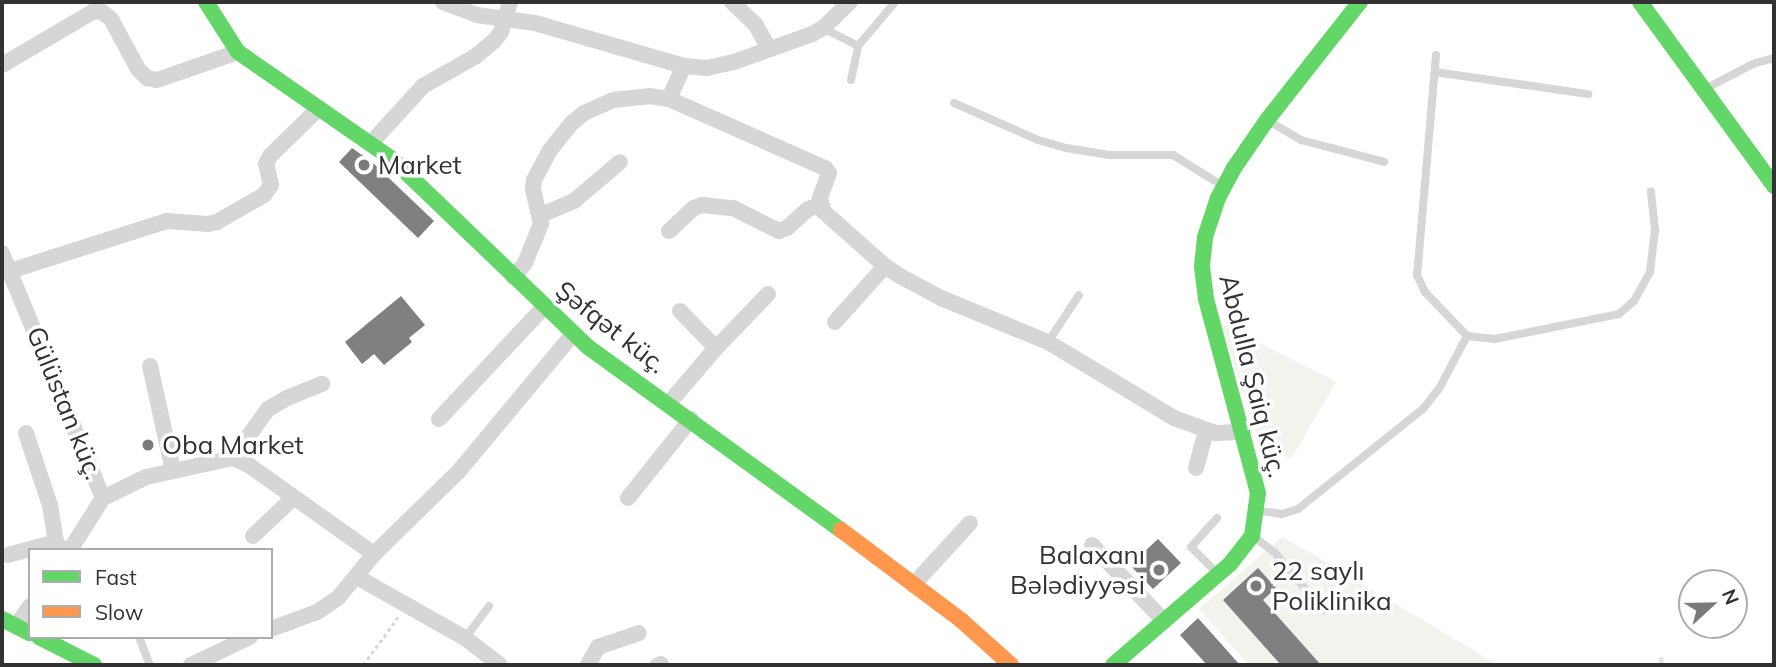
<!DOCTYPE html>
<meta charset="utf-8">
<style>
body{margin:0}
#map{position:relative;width:1776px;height:667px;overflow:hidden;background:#fff;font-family:Mulish,sans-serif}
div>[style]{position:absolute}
.green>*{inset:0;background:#f1f4ed}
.stream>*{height:4.5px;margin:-2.25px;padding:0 2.25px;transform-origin:2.25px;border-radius:2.25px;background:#dbebf1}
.building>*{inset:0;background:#808080}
.path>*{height:2.5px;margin-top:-1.25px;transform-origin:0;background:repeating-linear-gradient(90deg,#d5d5d5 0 3.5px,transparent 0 7px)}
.lane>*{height:8px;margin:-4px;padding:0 4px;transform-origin:4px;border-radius:4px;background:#d6d6d6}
.street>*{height:16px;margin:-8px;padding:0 8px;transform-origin:8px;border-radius:8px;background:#d6d6d6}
.fast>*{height:16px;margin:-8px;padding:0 8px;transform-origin:8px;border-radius:8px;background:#63d668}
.slow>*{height:16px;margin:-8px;padding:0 8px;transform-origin:8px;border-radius:8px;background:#ff974d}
.dots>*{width:19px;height:19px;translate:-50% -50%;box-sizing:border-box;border:4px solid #fff;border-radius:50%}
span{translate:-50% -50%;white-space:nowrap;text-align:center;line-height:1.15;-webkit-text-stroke:7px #fff;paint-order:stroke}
.poi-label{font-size:26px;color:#323232}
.left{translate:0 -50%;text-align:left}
.right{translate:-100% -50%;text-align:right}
.street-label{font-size:26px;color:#323232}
.frame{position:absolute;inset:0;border:4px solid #323232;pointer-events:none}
.legend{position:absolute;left:28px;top:548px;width:245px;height:91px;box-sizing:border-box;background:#fff;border:2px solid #adadad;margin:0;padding:9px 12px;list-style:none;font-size:21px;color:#323232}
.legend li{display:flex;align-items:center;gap:14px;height:35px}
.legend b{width:35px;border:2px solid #adadad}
.north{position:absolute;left:1678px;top:569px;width:70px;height:70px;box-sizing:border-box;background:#fff;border:2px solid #adadad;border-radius:50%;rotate:68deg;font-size:19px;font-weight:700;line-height:28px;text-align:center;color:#323232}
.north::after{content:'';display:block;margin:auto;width:24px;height:32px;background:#7a7a7a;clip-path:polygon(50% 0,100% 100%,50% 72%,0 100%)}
</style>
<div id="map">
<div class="green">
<i style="clip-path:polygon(1221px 323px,1336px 382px,1291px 459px,1259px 443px)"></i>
<i style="clip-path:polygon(1282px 537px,1314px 555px,1498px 665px,1249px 665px,1199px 609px)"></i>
</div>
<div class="stream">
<i style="left:1661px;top:659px;width:6px;rotate:81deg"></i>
</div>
<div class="building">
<i style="clip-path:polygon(352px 148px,372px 162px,434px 221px,418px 238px,339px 162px)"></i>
<i style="clip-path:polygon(401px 296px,425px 325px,409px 338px,412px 342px,384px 365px,374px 354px,362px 364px,345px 342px)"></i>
<i style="clip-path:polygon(1158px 539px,1181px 563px,1153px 589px,1130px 565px)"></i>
<i style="clip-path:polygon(1258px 568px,1276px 588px,1263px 600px,1321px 665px,1281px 665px,1223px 600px)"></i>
<i style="clip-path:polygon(1198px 618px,1240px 665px,1207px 665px,1180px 635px)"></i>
</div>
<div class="path">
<i style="left:363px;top:665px;width:59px;rotate:-53.9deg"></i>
</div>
<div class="lane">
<i style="left:823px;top:28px;width:39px;rotate:27deg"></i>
<i style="left:1436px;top:55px;width:221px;rotate:94.9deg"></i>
<i style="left:1417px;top:275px;width:19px;rotate:65deg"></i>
<i style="left:1425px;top:292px;width:61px;rotate:46.3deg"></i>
<i style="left:1467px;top:336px;width:28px;rotate:6deg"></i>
<i style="left:1495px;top:339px;width:126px;rotate:-11.4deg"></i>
<i style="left:1619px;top:314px;width:20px;rotate:-41deg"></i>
<i style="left:1634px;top:301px;width:33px;rotate:-61deg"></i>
<i style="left:1650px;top:272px;width:42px;rotate:-83.2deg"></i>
<i style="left:1655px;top:230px;width:39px;rotate:-96deg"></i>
<i style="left:1435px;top:72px;width:155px;rotate:8.2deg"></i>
<i style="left:851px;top:80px;width:35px;rotate:-78deg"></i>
<i style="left:858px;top:46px;width:57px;rotate:-49.9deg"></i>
<i style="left:1707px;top:88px;width:52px;rotate:-27.6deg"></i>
<i style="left:1753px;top:64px;width:22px;rotate:-16deg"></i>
<i style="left:954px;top:103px;width:92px;rotate:23.8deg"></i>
<i style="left:1038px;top:140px;width:29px;rotate:16deg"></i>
<i style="left:1066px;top:148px;width:44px;rotate:9.2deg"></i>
<i style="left:1109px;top:155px;width:64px"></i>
<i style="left:1173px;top:155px;width:59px;rotate:31.8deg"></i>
<i style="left:1270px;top:122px;width:36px;rotate:30deg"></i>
<i style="left:1301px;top:140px;width:86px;rotate:14.8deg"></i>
<i style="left:1048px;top:342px;width:56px;rotate:-56.6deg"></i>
<i style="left:1261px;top:511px;width:21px;rotate:8deg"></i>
<i style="left:1282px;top:514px;width:17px;rotate:-17deg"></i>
<i style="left:1298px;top:509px;width:160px;rotate:-38.7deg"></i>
<i style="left:1423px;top:409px;width:28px;rotate:-52deg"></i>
<i style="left:1440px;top:387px;width:58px;rotate:-62.1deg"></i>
<i style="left:1254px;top:537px;width:26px;rotate:37deg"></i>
<i style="left:1275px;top:553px;width:75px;rotate:49.9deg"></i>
<i style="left:1216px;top:572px;width:35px;rotate:-135deg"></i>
<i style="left:1191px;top:547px;width:39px;rotate:-48deg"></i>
<i style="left:139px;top:637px;width:30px;rotate:69deg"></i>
<i style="left:465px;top:638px;width:40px;rotate:-53deg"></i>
</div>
<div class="street">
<i style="left:443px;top:2px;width:36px;rotate:21deg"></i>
<i style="left:477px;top:15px;width:59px;rotate:7.9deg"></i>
<i style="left:535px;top:23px;width:155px;rotate:16.1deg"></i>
<i style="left:684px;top:66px;width:23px;rotate:5deg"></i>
<i style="left:707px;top:68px;width:28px;rotate:-13deg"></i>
<i style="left:734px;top:62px;width:83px;rotate:-19.7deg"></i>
<i style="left:812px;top:34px;width:13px;rotate:-29deg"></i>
<i style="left:823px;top:28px;width:37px;rotate:-44deg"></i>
<i style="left:732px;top:2px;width:32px;rotate:44deg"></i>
<i style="left:755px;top:24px;width:28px;rotate:60deg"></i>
<i style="left:2px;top:65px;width:107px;rotate:-30.4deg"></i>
<i style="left:94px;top:11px;width:8px;rotate:7deg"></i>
<i style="left:102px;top:12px;width:11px;rotate:38deg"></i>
<i style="left:111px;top:19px;width:57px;rotate:61.6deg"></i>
<i style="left:138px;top:69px;width:13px;rotate:45deg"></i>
<i style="left:147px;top:78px;width:10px;rotate:11deg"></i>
<i style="left:157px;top:80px;width:86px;rotate:-19.1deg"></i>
<i style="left:669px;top:99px;width:36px;rotate:-66deg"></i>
<i style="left:371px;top:143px;width:77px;rotate:-47.6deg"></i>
<i style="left:423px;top:86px;width:61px;rotate:-29.5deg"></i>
<i style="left:476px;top:56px;width:23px;rotate:-40deg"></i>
<i style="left:494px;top:41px;width:11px;rotate:-52deg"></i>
<i style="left:501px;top:32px;width:31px;rotate:-73deg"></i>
<i style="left:541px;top:215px;width:36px;rotate:-23deg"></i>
<i style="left:574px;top:201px;width:60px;rotate:-40.3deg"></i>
<i style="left:669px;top:231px;width:34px;rotate:-43deg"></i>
<i style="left:694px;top:208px;width:9px;rotate:-21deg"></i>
<i style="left:702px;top:205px;width:31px;rotate:6deg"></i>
<i style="left:733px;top:208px;width:51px;rotate:26.6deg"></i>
<i style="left:779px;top:231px;width:9px;rotate:-21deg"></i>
<i style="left:787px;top:228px;width:28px;rotate:-42deg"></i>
<i style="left:808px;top:209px;width:13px;rotate:-18deg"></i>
<i style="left:2px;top:253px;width:265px;rotate:67.6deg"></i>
<i style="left:103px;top:498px;width:62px;rotate:122.4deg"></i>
<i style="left:10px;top:271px;width:165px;rotate:-17.7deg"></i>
<i style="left:167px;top:221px;width:41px;rotate:4.2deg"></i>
<i style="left:208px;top:224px;width:9px;rotate:-13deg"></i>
<i style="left:217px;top:222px;width:54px;rotate:-29.9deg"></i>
<i style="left:264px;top:195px;width:12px;rotate:-55deg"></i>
<i style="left:271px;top:185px;width:22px;rotate:-103deg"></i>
<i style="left:266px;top:164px;width:9px;rotate:-63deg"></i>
<i style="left:270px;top:156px;width:69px;rotate:-44.4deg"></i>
<i style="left:513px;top:277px;width:18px;rotate:-49deg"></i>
<i style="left:525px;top:263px;width:42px;rotate:-67.7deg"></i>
<i style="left:541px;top:224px;width:36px;rotate:-103deg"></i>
<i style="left:533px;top:189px;width:9px;rotate:-84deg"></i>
<i style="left:534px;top:180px;width:34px;rotate:-62deg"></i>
<i style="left:550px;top:150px;width:35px;rotate:-51deg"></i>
<i style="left:572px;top:123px;width:16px;rotate:-40deg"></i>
<i style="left:584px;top:113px;width:32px;rotate:-24deg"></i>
<i style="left:613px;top:100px;width:36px;rotate:-6deg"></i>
<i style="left:649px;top:96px;width:20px;rotate:9deg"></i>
<i style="left:669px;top:99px;width:171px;rotate:23.9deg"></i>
<i style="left:825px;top:168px;width:6px;rotate:51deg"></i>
<i style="left:829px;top:173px;width:27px;rotate:110deg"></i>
<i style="left:820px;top:198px;width:13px;rotate:77deg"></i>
<i style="left:823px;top:211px;width:83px;rotate:41.6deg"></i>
<i style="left:885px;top:266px;width:18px;rotate:34deg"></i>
<i style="left:900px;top:276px;width:47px;rotate:28.2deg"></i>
<i style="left:941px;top:298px;width:116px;rotate:22.4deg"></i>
<i style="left:1048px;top:342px;width:147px;rotate:31.1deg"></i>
<i style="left:1174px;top:418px;width:45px;rotate:19.7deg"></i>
<i style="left:1216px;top:433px;width:27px;rotate:-2deg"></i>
<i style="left:680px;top:311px;width:52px;rotate:45.8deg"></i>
<i style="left:835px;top:322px;width:75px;rotate:-48.2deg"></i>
<i style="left:150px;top:366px;width:107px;rotate:77.6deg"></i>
<i style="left:669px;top:403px;width:72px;rotate:-49.5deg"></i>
<i style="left:716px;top:348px;width:75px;rotate:-46.1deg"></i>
<i style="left:439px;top:419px;width:154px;rotate:-46.8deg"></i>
<i style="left:26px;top:433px;width:76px;rotate:71.6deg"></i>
<i style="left:50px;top:505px;width:37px;rotate:81deg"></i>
<i style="left:56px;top:542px;width:11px;rotate:49deg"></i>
<i style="left:233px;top:458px;width:60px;rotate:-54.5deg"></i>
<i style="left:268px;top:409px;width:22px;rotate:-30deg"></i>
<i style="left:287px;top:398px;width:38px;rotate:-22deg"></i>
<i style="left:1196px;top:468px;width:39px;rotate:-75deg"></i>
<i style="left:103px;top:498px;width:48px;rotate:-26deg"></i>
<i style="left:146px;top:477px;width:89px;rotate:-12.3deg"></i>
<i style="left:233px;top:458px;width:19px;rotate:25deg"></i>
<i style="left:250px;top:466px;width:152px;rotate:35.4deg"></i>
<i style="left:628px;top:498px;width:101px;rotate:-51.4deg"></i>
<i style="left:253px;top:536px;width:55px;rotate:-43.5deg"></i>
<i style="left:1092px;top:545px;width:105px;rotate:46.5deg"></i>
<i style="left:8px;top:555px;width:50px;rotate:-15.2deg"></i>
<i style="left:357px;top:577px;width:124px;rotate:29.5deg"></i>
<i style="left:465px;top:638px;width:44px;rotate:37.6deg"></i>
<i style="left:913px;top:585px;width:84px;rotate:-47.4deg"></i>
<i style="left:16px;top:626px;width:24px;rotate:-55deg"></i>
<i style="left:271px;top:629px;width:49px;rotate:-20.3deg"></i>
<i style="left:317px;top:612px;width:25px;rotate:-34deg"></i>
<i style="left:338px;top:598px;width:57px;rotate:-50.7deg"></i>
<i style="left:374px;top:554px;width:119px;rotate:-44.3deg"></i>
<i style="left:459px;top:471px;width:178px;rotate:-50.2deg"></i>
<i style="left:191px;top:665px;width:65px;rotate:-25.4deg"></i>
<i style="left:588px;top:665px;width:21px;rotate:-61deg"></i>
<i style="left:598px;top:647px;width:43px;rotate:-18.9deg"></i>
<i style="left:658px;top:665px;width:3px;rotate:-18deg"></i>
</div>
<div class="fast">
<i style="left:206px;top:2px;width:59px;rotate:57.4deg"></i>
<i style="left:238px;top:52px;width:188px;rotate:34.8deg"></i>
<i style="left:392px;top:159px;width:272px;rotate:43.8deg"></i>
<i style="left:588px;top:347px;width:312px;rotate:35.9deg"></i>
<i style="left:1640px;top:2px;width:228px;rotate:53.9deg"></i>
<i style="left:2px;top:619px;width:31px;rotate:27deg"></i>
<i style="left:39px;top:637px;width:62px;rotate:27deg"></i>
<i style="left:1113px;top:665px;width:155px;rotate:-40.8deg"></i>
<i style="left:1230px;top:564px;width:36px;rotate:-52deg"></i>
<i style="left:1252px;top:536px;width:43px;rotate:-82.1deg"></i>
<i style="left:1258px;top:493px;width:201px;rotate:-105deg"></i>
<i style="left:1206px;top:299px;width:33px;rotate:-97deg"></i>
<i style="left:1202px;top:266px;width:29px;rotate:-84deg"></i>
<i style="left:1205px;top:237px;width:41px;rotate:-71.6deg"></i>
<i style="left:1218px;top:198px;width:34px;rotate:-62deg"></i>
<i style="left:1234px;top:168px;width:58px;rotate:-55.5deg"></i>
<i style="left:1267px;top:120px;width:150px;rotate:-51.8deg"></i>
</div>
<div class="slow">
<i style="left:841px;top:530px;width:151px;rotate:36.9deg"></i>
<i style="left:962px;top:621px;width:66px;rotate:41.9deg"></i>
</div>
<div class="dots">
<i style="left:364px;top:165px;background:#7a7a7a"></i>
<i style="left:148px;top:445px;background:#7a7a7a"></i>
<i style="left:1159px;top:570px;background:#7a7a7a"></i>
<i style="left:1256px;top:586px;background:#7a7a7a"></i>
</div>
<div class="poi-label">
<span class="left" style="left:378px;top:165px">Market</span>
<span class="left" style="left:162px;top:445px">Oba Market</span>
<span class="right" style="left:1145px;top:570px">Balaxanı<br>Bələdiyyəsi</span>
<span class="left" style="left:1272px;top:586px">22 saylı<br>Poliklinika</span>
</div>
<div class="street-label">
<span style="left:611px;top:327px;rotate:38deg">Şəfqət küç.</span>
<span style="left:1253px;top:376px;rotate:76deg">Abdulla Şaiq küç.</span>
<span style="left:65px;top:403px;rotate:68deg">Gülüstan küç.</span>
</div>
<div class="frame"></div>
<ul class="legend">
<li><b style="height:9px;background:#63d668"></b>Fast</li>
<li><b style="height:9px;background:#ff974d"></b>Slow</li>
</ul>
<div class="north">N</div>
</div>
